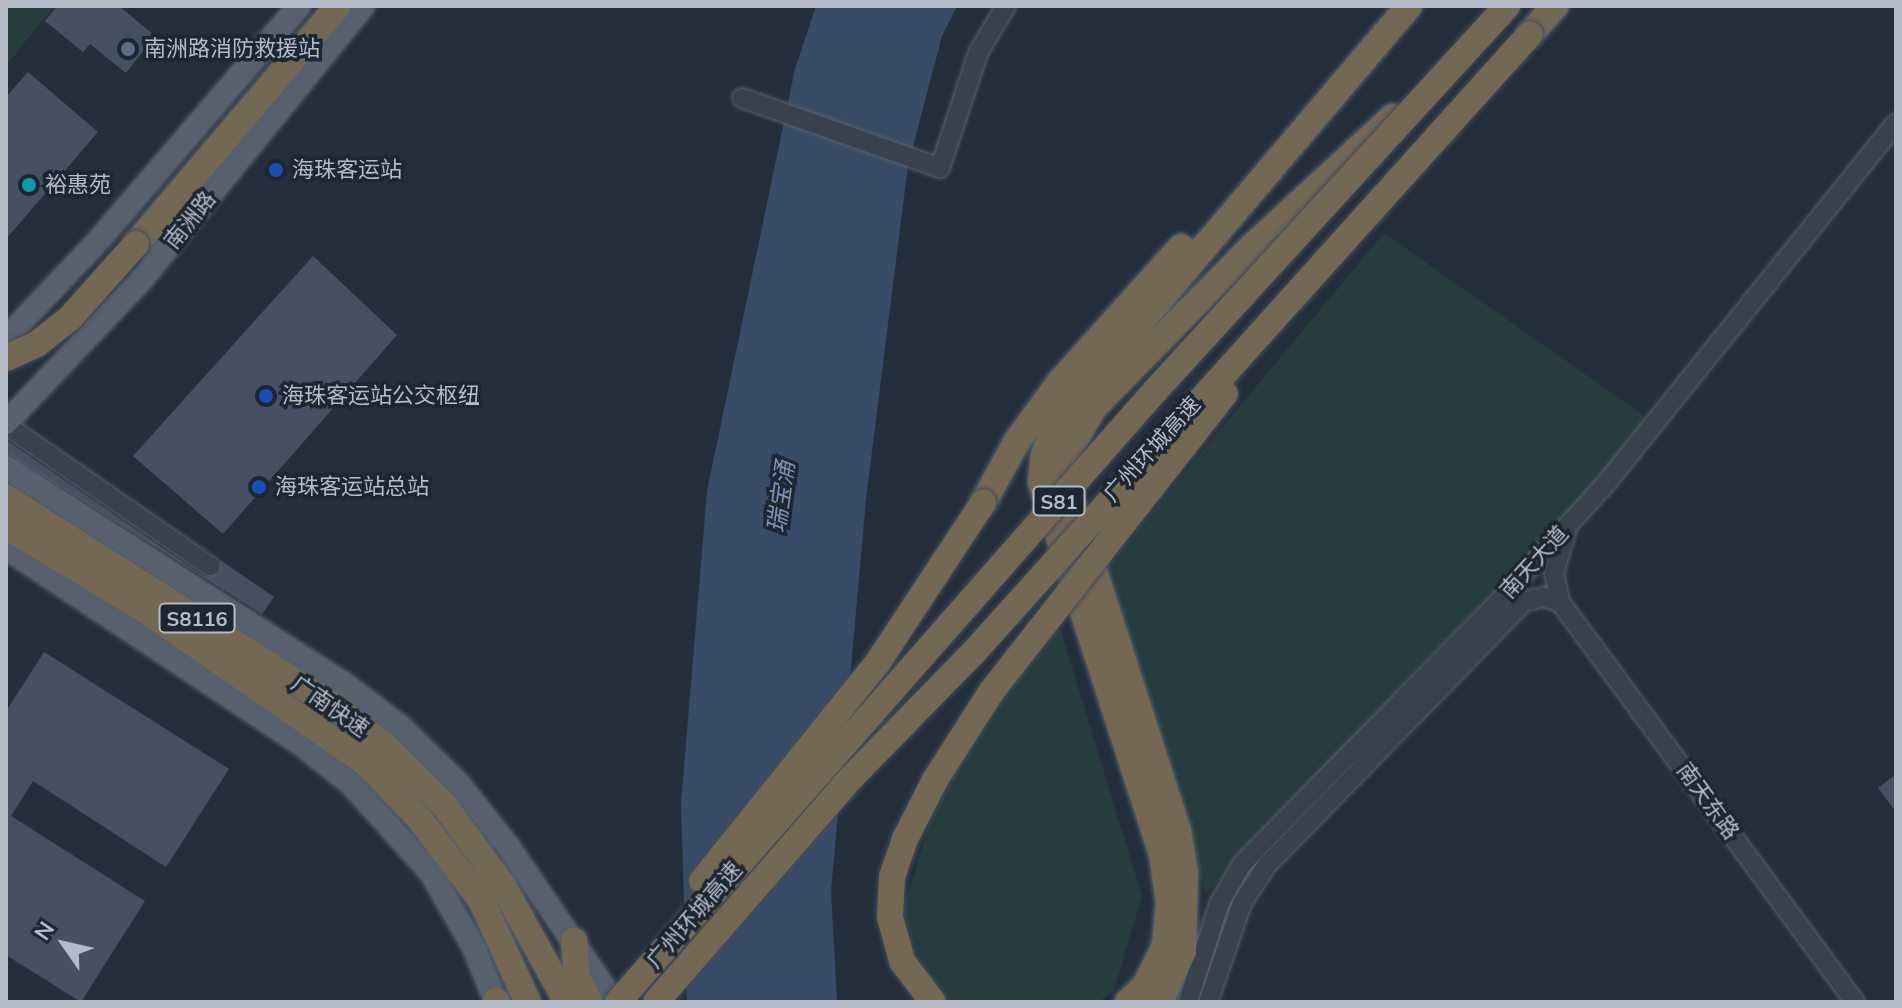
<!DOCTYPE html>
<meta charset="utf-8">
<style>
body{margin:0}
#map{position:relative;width:1902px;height:1008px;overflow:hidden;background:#242f3e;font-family:Mulish,"Noto Sans SC",sans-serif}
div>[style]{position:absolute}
.green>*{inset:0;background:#263c3f}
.water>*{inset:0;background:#394c67}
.building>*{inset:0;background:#455162}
.roads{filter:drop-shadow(0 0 2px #565f6c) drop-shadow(0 0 2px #565f6c)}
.minor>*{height:18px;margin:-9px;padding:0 9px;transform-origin:9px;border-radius:9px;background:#38414e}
.major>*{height:22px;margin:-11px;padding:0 11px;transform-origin:11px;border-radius:11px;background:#56606e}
.highway>*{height:26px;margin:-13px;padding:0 13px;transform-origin:13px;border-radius:13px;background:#746855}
.bridges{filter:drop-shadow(0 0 2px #434c59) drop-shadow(0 0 2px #434c59)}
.highway-bridge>*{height:26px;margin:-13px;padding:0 13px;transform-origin:13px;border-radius:13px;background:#746855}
.dots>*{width:22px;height:22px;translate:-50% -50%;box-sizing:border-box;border:4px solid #1d2633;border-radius:50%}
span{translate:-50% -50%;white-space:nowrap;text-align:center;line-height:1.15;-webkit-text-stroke:7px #1d2633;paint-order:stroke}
.shield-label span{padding:2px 6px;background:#1d2633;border:2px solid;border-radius:6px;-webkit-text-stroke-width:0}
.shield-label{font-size:20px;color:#b4bcc9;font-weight:700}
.poi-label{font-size:22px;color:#b4bcc9}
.left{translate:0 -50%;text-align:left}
.street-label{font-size:22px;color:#b4bcc9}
.water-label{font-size:24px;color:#7c92b1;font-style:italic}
.frame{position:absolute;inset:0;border:8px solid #b4bcc9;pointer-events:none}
.north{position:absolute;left:24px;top:904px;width:80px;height:80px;-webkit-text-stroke:6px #1d2633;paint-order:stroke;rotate:304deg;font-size:22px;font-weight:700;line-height:32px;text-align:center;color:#b4bcc9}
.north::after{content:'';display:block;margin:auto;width:28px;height:36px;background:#b4bcc9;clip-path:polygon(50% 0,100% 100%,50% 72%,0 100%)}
</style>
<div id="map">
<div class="green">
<i style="clip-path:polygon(6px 6px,54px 6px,9px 62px,6px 60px)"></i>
<i style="clip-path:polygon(1384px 233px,1646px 417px,1604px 473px,1206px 894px,1105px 568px)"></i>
<i style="clip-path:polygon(1058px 621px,1142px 896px,1114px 991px,1098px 1002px,944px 1002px,916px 970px,903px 911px,933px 811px,983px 726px)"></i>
</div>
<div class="water">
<i style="clip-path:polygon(816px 6px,957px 6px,942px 36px,908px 165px,866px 499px,831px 891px,837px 1002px,687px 1002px,681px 803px,707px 491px,795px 69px)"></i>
</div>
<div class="building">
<i style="clip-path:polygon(57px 6px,119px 6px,155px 36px,126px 73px,90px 44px,83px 52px,45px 21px)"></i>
<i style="clip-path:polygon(28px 72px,98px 132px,6px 239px,6px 97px)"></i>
<i style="clip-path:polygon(313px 256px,397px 335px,223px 534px,133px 456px)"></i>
<i style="clip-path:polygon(6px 440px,203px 576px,219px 573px,220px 560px,274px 597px,262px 614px,6px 453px)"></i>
<i style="clip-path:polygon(44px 652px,229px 769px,166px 867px,33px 781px,11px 816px,145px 901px,81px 1002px,6px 955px,6px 711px)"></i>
<i style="clip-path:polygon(1896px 774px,1896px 812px,1878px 788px)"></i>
</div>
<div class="roads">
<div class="minor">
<i style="left:742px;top:98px;width:210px;rotate:19.5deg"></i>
<i style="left:940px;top:168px;width:121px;rotate:-71.7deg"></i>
<i style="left:978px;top:53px;width:55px;rotate:-59.2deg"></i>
<i style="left:6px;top:425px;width:248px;rotate:34.7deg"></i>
<i style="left:1566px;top:533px;width:42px;rotate:106.7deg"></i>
<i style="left:1554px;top:573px;width:30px;rotate:78deg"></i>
<i style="left:1560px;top:602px;width:497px;rotate:53.6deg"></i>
<i style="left:1188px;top:1002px;width:103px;rotate:-72.4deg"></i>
<i style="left:1219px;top:904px;width:46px;rotate:-60.1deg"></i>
<i style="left:1242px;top:864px;width:357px;rotate:-45.6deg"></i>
<i style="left:1492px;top:609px;width:173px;rotate:-47.8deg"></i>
<i style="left:1608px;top:481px;width:459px;rotate:-51.2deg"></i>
<i style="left:1208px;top:1002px;width:105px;rotate:-71deg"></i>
<i style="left:1242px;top:903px;width:45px;rotate:-56.7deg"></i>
<i style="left:1267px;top:865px;width:368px;rotate:-45.7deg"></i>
<i style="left:1524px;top:602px;width:20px;rotate:-15deg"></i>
<i style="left:1543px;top:597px;width:18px;rotate:16deg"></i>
</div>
<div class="major">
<i style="left:6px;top:338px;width:135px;rotate:-46.5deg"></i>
<i style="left:99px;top:240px;width:308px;rotate:-49.5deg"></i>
<i style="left:6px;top:423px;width:199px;rotate:-46.6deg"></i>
<i style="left:143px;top:278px;width:350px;rotate:-51deg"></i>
<i style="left:6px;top:467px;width:400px;rotate:32.7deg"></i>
<i style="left:343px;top:683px;width:73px;rotate:37.2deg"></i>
<i style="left:401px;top:727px;width:81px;rotate:44.5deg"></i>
<i style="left:459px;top:784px;width:79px;rotate:51.7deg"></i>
<i style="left:508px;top:846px;width:189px;rotate:55.8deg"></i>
<i style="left:6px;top:548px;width:356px;rotate:33.6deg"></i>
<i style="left:302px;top:745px;width:61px;rotate:38.4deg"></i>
<i style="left:350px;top:783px;width:121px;rotate:48deg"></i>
<i style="left:431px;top:873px;width:84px;rotate:60.1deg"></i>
<i style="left:473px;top:946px;width:61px;rotate:67.7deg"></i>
</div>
<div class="highway">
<i style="left:1530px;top:34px;width:38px;rotate:-48deg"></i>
<i style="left:136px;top:244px;width:312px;rotate:-49.7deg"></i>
<i style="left:6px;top:498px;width:388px;rotate:32.4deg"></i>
<i style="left:334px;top:706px;width:63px;rotate:38deg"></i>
<i style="left:384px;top:745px;width:86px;rotate:45deg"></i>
<i style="left:445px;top:806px;width:99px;rotate:54.1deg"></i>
<i style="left:503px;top:886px;width:132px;rotate:61.1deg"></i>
<i style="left:983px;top:503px;width:71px;rotate:-61.3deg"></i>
<i style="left:1017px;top:441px;width:73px;rotate:-53.9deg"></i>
<i style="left:1060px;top:382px;width:181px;rotate:-48.1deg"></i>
<i style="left:6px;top:526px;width:166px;rotate:31.2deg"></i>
<i style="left:148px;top:612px;width:265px;rotate:34.7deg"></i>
<i style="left:366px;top:763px;width:76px;rotate:46.1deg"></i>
<i style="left:419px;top:818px;width:103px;rotate:52.9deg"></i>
<i style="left:481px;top:900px;width:112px;rotate:65.3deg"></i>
<i style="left:574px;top:941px;width:36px;rotate:85deg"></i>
<i style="left:577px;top:977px;width:28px;rotate:64deg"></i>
<i style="left:496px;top:1001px;width:1px;rotate:45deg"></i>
<i style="left:1128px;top:1002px;width:23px;rotate:-43deg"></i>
<i style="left:1145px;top:986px;width:45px;rotate:-63.4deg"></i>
<i style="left:1165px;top:946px;width:44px;rotate:-84.8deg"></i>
<i style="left:1169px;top:902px;width:49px;rotate:-98.3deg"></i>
<i style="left:1162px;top:854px;width:391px;rotate:-108deg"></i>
<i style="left:1041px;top:482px;width:27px;rotate:-84deg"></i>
<i style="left:1044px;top:455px;width:36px;rotate:-69deg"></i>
<i style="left:1057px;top:421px;width:544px;rotate:-49.7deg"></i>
<i style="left:1160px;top:1002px;width:56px;rotate:-65.7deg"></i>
<i style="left:1183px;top:951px;width:78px;rotate:-88.5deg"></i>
<i style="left:1185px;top:873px;width:43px;rotate:-99.5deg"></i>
<i style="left:1178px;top:831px;width:371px;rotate:-107.9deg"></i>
<i style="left:1064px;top:478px;width:17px;rotate:-93deg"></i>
<i style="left:1063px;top:461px;width:62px;rotate:-60.1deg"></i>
<i style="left:1094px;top:407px;width:226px;rotate:-45.4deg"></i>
<i style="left:1253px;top:246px;width:190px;rotate:-42.7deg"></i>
</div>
</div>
<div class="bridges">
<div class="highway-bridge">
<i style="left:6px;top:358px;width:34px;rotate:-24deg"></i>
<i style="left:37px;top:344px;width:42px;rotate:-38.2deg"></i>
<i style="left:70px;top:318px;width:99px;rotate:-48.3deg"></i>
<i style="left:702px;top:881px;width:281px;rotate:-51.2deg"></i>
<i style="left:878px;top:662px;width:191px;rotate:-56.6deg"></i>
<i style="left:618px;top:1002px;width:813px;rotate:-48.69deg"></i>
<i style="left:1155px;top:391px;width:522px;rotate:-47.56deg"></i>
<i style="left:656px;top:1002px;width:297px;rotate:-49deg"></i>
<i style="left:851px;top:778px;width:176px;rotate:-45.7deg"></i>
<i style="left:974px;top:652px;width:831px;rotate:-48.02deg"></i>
<i style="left:933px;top:1002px;width:51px;rotate:-127.1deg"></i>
<i style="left:902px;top:961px;width:46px;rotate:-105.3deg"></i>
<i style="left:890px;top:917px;width:40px;rotate:-87.1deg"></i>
<i style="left:892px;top:877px;width:40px;rotate:-71.1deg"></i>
<i style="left:905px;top:839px;width:66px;rotate:-63deg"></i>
<i style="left:935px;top:780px;width:104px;rotate:-57.5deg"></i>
<i style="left:991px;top:692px;width:379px;rotate:-51.9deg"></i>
</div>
</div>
<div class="dots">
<i style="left:128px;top:49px;background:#5c6f8a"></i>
<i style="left:276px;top:170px;background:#1a4fb4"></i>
<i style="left:29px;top:185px;background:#0f9aa8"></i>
<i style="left:266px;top:396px;background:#1a4fb4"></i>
<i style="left:259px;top:487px;background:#1a4fb4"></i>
</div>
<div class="shield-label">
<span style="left:1059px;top:501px">S81</span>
<span style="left:197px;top:618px">S8116</span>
</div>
<div class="poi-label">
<span class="left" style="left:144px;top:49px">南洲路消防救援站</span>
<span class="left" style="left:292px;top:170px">海珠客运站</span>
<span class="left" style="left:45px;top:185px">裕惠苑</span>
<span class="left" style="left:282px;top:396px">海珠客运站公交枢纽</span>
<span class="left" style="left:275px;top:487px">海珠客运站总站</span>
</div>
<div class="street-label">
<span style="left:190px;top:220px;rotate:-51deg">南洲路</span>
<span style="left:1152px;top:449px;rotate:-48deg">广州环城高速</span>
<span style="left:1534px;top:562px;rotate:-48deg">南天大道</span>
<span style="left:330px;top:706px;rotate:35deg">广南快速</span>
<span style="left:1708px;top:801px;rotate:54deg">南天东路</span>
<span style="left:694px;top:915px;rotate:-49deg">广州环城高速</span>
</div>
<div class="water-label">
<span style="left:781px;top:497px;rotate:-82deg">瑞宝涌</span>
</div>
<div class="frame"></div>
<div class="north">N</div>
</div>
